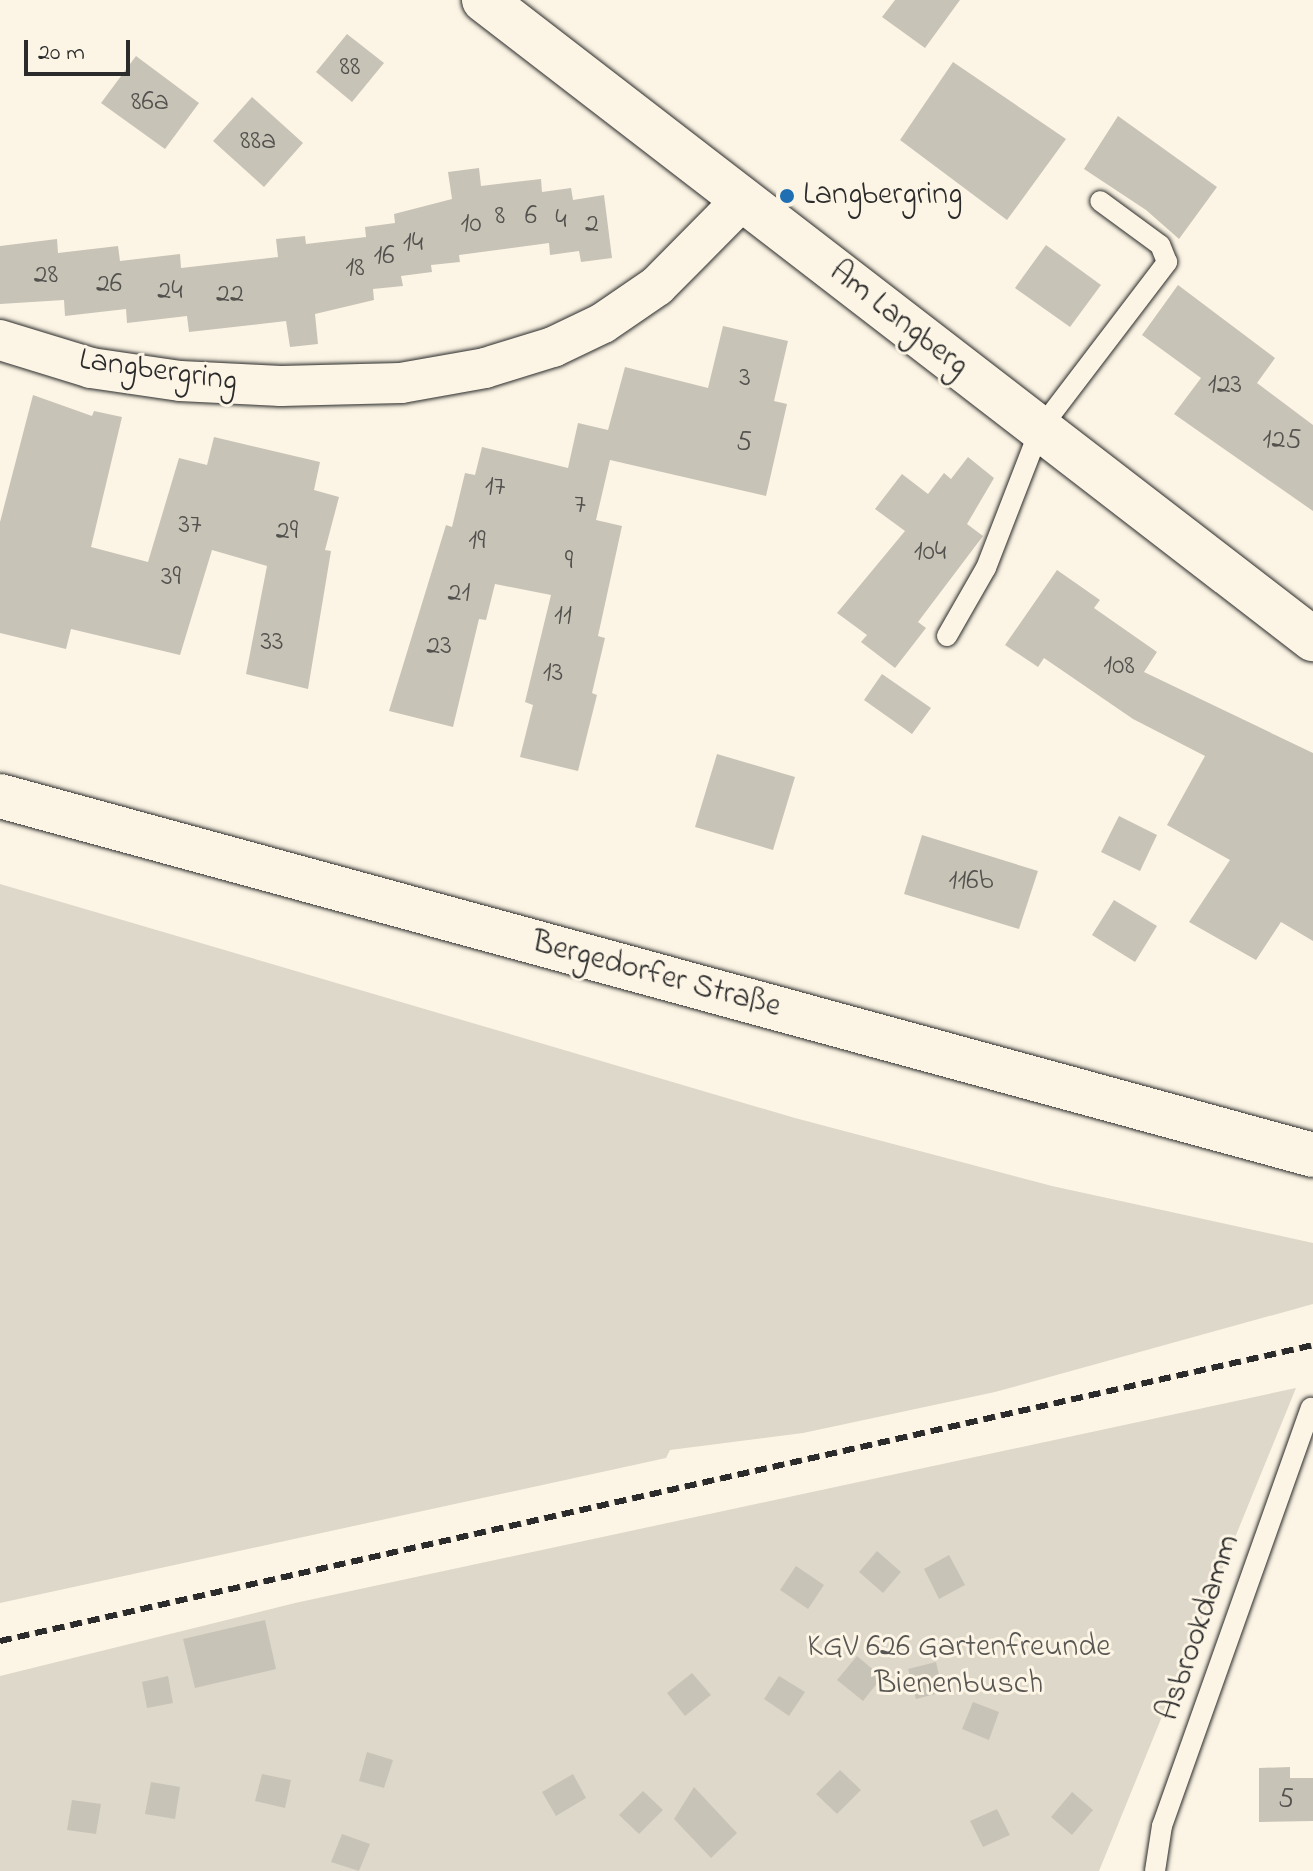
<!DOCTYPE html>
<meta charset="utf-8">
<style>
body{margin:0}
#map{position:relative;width:1313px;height:1871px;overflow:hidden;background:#fcf5e5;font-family:"Indie Flower",sans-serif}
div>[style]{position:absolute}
.green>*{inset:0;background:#ded8ca}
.building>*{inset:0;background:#c8c3b7}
.roads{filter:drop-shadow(0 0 2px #2b2b2b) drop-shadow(0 0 2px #2b2b2b)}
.service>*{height:20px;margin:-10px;padding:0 10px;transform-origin:10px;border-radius:10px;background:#fcf5e5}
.minor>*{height:40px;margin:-20px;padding:0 20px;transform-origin:20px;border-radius:20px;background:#fcf5e5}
.tertiary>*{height:44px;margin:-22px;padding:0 22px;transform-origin:22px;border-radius:22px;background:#fcf5e5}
.primary>*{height:44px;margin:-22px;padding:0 22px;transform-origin:22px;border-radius:22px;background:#fcf5e5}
.rail>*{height:6px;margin-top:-3px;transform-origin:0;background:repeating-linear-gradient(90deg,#2b2b2b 0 12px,transparent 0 18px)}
.dots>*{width:22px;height:22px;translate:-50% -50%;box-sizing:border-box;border:4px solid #fcf5e5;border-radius:50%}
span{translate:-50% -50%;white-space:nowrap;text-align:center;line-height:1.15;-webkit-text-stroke:6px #fcf5e5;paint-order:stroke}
.number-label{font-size:28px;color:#52514e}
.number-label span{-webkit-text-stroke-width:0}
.poi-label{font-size:32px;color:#2b2b2b}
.left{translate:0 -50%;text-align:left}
.street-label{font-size:32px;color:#2b2b2b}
.park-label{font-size:32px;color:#585653}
.scale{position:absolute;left:24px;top:40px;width:106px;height:36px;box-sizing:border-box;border:4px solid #2b2b2b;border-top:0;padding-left:10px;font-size:24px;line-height:28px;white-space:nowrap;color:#2b2b2b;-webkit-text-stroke:6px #fcf5e5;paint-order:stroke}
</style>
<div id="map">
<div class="green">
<i style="clip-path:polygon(0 884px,795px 1118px,1052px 1186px,1313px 1243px,1313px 1304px,995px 1392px,803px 1433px,670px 1450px,666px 1458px,0 1603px)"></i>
<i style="clip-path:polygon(1296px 1388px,1099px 1871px,0 1871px,0 1676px,295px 1603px)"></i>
</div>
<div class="building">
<i style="clip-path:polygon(895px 0,960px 0,925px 48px,882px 17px)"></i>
<i style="clip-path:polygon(347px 34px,384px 63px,352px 102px,316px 72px)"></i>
<i style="clip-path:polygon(136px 56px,199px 103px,165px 149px,101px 103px)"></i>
<i style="clip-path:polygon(953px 62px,1066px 139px,1007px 220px,900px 140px)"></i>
<i style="clip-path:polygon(252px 97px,303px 143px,264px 187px,213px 141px)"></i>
<i style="clip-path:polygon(1118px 116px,1217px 187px,1179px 239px,1146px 210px,1084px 169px)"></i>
<i style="clip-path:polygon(479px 168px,481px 186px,541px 179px,542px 192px,571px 188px,573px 200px,604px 195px,612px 258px,581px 262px,579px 251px,550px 255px,549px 243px,459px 255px,460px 262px,431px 265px,432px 272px,401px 276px,403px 286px,373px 289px,374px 300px,315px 314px,318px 344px,290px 347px,286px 321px,189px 332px,187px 316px,127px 323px,126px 309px,65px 316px,64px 300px,0 304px,0 246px,57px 239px,58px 253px,118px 246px,120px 261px,180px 254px,181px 268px,278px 257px,276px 239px,305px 236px,306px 244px,366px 237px,365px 227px,395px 223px,394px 214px,452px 199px,448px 172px)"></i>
<i style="clip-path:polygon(1046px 245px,1101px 285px,1070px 327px,1015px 288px)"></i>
<i style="clip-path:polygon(1178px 285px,1275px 358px,1257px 383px,1313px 425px,1313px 511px,1174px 414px,1201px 378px,1142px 335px)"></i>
<i style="clip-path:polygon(723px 326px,788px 341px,774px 401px,787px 404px,766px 496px,610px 460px,596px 520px,622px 526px,598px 636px,605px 638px,592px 693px,597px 695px,578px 771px,520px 757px,533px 705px,525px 702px,551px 595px,495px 584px,486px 620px,479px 619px,453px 727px,389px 711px,446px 525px,452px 527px,465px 473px,475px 475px,482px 447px,568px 468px,578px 423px,608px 430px,625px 367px,708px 388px)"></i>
<i style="clip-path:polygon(33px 395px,92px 416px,94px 411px,122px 417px,91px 547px,148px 562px,179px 458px,207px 465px,214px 437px,320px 462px,314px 490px,339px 497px,325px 550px,331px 551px,308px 689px,246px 674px,267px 566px,212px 550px,180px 655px,71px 629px,66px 649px,0 633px,0 522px)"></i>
<i style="clip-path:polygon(968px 457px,994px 478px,967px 524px,983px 536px,918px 622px,926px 628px,895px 668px,861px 642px,867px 635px,837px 613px,905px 531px,875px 509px,902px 474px,928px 494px,944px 473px,951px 479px)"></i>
<i style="clip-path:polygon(1057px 570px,1100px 600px,1094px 608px,1157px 652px,1144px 672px,1313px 753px,1313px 941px,1281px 922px,1256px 960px,1189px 922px,1230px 860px,1167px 825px,1205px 756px,1133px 719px,1044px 658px,1038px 667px,1005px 645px)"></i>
<i style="clip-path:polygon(882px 674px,931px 708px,912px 734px,864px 700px)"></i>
<i style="clip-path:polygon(717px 754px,795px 777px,773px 850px,695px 827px)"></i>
<i style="clip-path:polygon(1119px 816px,1157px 835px,1140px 871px,1101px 852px)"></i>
<i style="clip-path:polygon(922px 835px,1038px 871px,1019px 929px,904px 894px)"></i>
<i style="clip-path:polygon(1114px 900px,1157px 926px,1135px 962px,1092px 935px)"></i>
<i style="clip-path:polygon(877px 1551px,901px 1572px,883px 1593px,859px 1572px)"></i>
<i style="clip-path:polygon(949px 1555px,965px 1585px,939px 1599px,924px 1569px)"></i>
<i style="clip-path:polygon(796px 1566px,824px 1585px,808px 1609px,780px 1590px)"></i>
<i style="clip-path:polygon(265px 1620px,276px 1669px,195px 1688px,183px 1639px)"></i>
<i style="clip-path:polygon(857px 1656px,882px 1677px,863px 1701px,837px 1680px)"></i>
<i style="clip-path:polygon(936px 1662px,943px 1692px,916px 1699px,908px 1669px)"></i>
<i style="clip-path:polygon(692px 1673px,711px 1695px,685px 1716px,667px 1693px)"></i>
<i style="clip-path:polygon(168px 1676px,173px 1703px,147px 1708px,142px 1682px)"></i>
<i style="clip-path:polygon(779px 1676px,805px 1692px,789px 1716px,764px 1699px)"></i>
<i style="clip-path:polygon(973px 1702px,999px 1712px,989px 1740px,962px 1729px)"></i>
<i style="clip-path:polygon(367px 1752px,393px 1760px,384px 1788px,359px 1781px)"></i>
<i style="clip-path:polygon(1290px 1767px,1290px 1778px,1313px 1778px,1313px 1821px,1259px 1822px,1259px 1768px)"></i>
<i style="clip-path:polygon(840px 1770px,861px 1790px,837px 1814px,816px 1794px)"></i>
<i style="clip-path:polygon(262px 1774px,291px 1780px,285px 1808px,255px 1801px)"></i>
<i style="clip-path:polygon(573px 1774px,586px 1798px,556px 1816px,542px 1792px)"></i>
<i style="clip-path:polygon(151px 1782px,180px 1787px,175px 1819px,145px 1814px)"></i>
<i style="clip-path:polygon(694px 1787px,737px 1833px,711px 1858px,674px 1819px)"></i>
<i style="clip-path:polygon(643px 1791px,663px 1810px,639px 1834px,619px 1815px)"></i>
<i style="clip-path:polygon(1072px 1792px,1093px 1810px,1072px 1835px,1051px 1817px)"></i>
<i style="clip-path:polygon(72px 1800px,101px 1804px,96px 1834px,67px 1830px)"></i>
<i style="clip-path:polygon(997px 1809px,1010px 1835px,983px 1847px,970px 1821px)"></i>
<i style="clip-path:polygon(342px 1834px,370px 1844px,359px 1871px,331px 1862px)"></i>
</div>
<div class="roads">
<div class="service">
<i style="left:947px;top:636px;width:78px;rotate:-60.2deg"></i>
<i style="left:986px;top:568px;width:149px;rotate:-68.8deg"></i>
<i style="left:1040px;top:429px;width:210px;rotate:-52.7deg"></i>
<i style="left:1167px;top:262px;width:18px;rotate:-112deg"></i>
<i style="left:1160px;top:245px;width:74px;rotate:-143.7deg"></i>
<i style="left:1155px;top:1871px;width:46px;rotate:-81.2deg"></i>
<i style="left:1162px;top:1826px;width:444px;rotate:-70.4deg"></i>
</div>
<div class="minor">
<i style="left:0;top:340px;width:95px;rotate:17.1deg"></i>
<i style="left:91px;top:368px;width:90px;rotate:8.3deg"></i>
<i style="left:180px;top:381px;width:101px;rotate:2.8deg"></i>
<i style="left:281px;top:386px;width:120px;rotate:-1.4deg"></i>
<i style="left:401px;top:383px;width:85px;rotate:-10.1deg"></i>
<i style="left:485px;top:368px;width:71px;rotate:-17.2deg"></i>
<i style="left:553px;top:347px;width:55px;rotate:-25.6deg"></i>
<i style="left:603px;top:323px;width:65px;rotate:-34.4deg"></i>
<i style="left:657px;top:286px;width:121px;rotate:-45.3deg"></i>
</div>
<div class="tertiary">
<i style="left:484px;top:0;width:1047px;rotate:37.63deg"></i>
</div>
<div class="primary">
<i style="left:0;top:796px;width:1361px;rotate:15.29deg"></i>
</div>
</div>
<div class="rail">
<i style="left:0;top:1641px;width:1346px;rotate:-12.7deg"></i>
</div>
<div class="dots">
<i style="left:787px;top:196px;background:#1f6fb2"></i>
</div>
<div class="number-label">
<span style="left:350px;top:68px">88</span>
<span style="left:150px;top:103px">86a</span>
<span style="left:258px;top:142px">88a</span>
<span style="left:500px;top:217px">8</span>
<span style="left:531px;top:217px">6</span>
<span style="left:561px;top:221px">4</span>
<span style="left:471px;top:225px">10</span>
<span style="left:592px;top:225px">2</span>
<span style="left:413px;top:244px">14</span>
<span style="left:384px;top:257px">16</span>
<span style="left:355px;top:269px">18</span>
<span style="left:46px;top:276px">28</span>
<span style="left:109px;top:285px">26</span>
<span style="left:170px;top:292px">24</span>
<span style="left:230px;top:295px">22</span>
<span style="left:745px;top:379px">3</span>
<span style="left:1225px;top:386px">123</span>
<span style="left:1282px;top:441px">125</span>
<span style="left:744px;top:443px">5</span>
<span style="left:495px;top:488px">17</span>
<span style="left:580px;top:506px">7</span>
<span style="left:190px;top:526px">37</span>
<span style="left:287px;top:532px">29</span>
<span style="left:477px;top:542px">19</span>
<span style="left:930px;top:553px">104</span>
<span style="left:569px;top:562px">9</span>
<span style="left:171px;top:578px">39</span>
<span style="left:459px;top:594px">21</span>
<span style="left:563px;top:617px">11</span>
<span style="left:272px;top:643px">33</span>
<span style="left:439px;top:647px">23</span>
<span style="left:1119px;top:667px">108</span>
<span style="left:553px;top:674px">13</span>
<span style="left:971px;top:882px">116b</span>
<span style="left:1286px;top:1800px">5</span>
</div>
<div class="poi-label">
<span class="left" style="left:803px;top:196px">Langbergring</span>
</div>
<div class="street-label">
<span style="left:898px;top:320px;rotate:38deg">Am Langberg</span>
<span style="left:158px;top:372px;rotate:8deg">Langbergring</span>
<span style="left:656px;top:976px;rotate:15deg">Bergedorfer Straße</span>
<span style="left:1200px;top:1628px;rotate:-71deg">Asbrookdamm</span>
</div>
<div class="park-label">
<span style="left:959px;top:1667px">KGV 626 Gartenfreunde<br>Bienenbusch</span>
</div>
<div class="scale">20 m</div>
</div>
